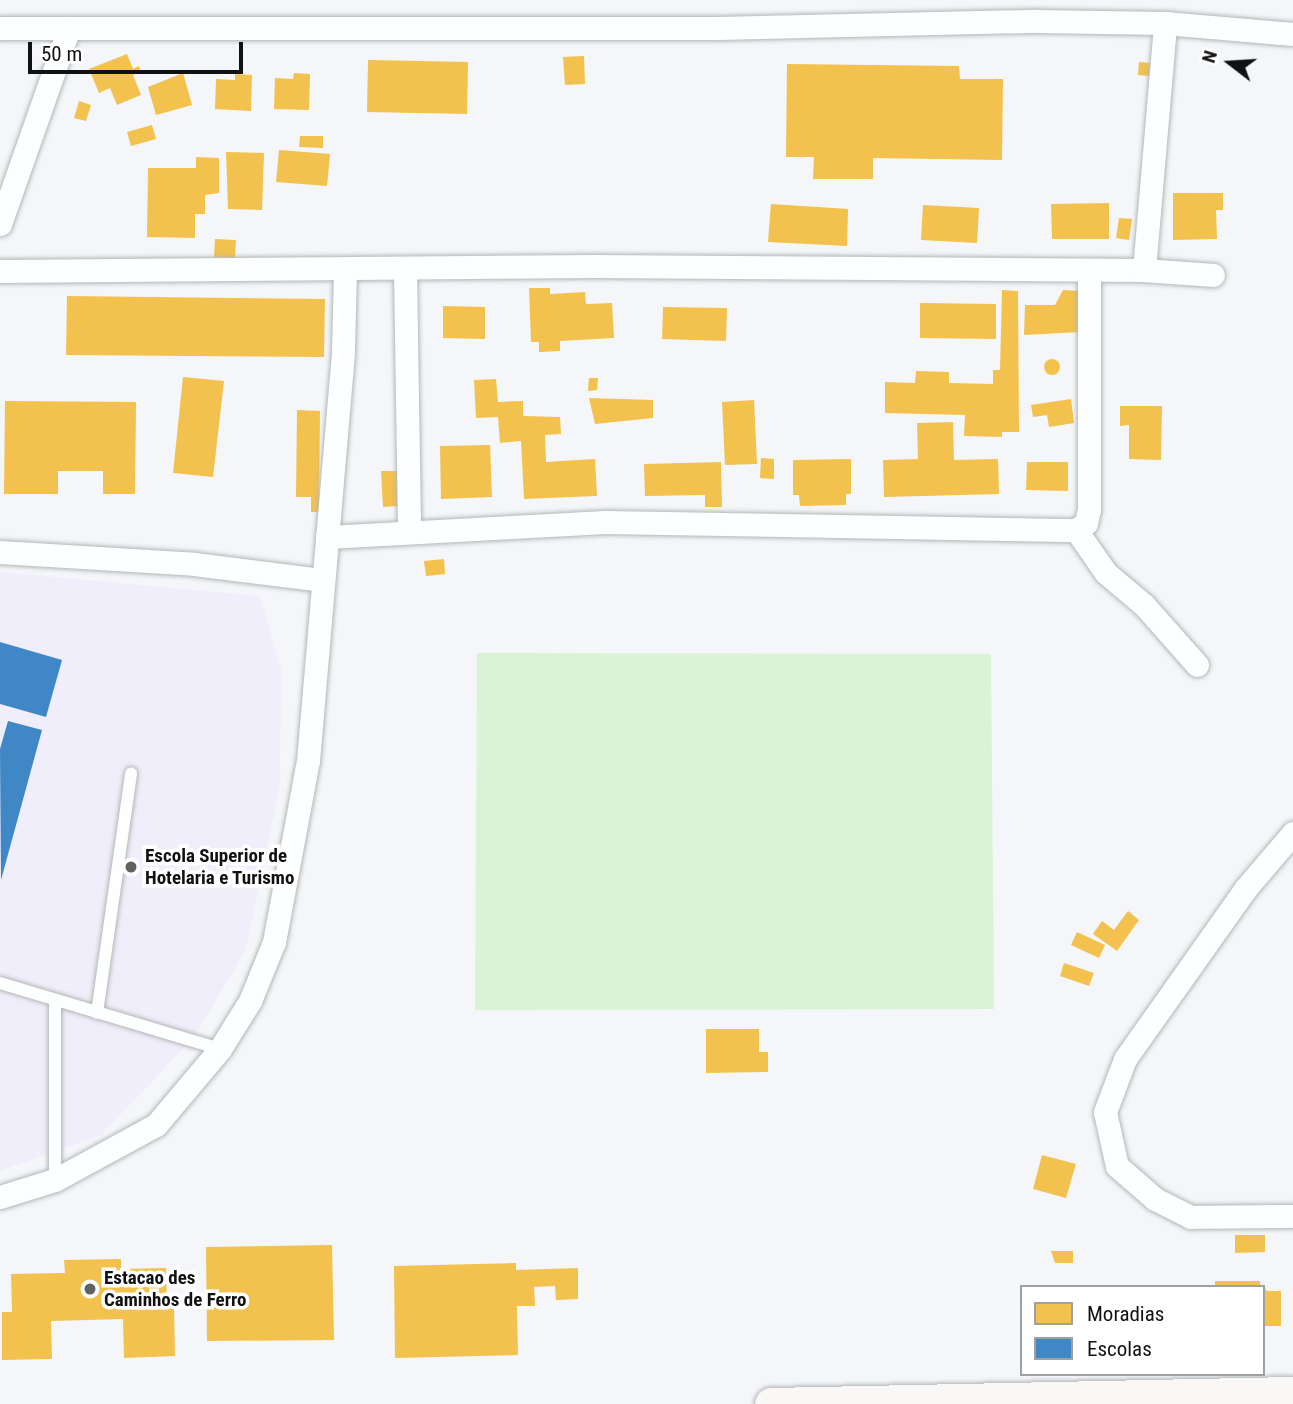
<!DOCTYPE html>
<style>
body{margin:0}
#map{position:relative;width:1293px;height:1404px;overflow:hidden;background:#f4f6f9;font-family:"Roboto Condensed",sans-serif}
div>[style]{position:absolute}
.education>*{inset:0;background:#f1eefb}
.green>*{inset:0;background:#d8f4d4}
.homes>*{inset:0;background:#f2c14e}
.round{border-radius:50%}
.schools>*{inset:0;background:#3f88c5}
.roads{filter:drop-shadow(0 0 2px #b4b6b8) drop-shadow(0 0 2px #b4b6b8)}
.lane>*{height:12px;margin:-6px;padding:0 6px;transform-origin:6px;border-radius:6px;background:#fdfefe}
.street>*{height:23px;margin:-11.5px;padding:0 11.5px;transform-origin:11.5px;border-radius:11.5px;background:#fdfefe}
.secondary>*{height:33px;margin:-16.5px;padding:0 16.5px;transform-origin:16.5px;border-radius:16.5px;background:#faf7f7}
.dots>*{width:19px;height:19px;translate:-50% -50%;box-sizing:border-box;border:4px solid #fff;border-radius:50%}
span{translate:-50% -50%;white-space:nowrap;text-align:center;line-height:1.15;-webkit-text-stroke:7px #fff;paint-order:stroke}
.poi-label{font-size:19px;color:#0f1112;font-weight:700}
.left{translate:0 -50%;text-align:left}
.legend{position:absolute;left:1020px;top:1285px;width:245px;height:91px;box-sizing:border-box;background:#fff;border:2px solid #9fa0a0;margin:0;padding:9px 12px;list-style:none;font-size:21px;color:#0f1112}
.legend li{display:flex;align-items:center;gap:14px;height:35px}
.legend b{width:35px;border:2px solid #9fa0a0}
.north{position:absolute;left:1195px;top:28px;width:70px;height:70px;-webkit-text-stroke:5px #fff;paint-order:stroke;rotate:287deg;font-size:19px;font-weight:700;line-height:28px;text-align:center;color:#0f1112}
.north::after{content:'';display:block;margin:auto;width:24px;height:32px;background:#0f1112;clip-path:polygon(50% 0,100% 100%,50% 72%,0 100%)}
.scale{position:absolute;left:28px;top:42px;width:215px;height:32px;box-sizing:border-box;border:4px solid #0f1112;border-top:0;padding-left:9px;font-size:21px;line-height:24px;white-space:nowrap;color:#0f1112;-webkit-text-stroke:5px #fff;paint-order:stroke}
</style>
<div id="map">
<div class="education">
<i style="clip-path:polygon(0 572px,260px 596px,281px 669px,280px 785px,246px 949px,194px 1037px,101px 1135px,0 1171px)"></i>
</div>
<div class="green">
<i style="clip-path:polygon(477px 653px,991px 654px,994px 1009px,475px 1010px)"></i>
</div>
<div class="homes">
<i style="clip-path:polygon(127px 54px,133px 69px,139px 66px,141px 72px,133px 75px,141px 95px,117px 105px,110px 88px,99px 93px,89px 69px)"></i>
<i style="clip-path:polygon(584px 56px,585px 84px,565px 85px,563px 57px)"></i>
<i style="clip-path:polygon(368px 60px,468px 62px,467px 114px,367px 112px)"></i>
<i style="clip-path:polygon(1139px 62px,1150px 63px,1149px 76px,1138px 75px)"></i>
<i style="clip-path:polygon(787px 64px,959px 66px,960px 79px,1003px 79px,1002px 160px,873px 158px,873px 179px,813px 179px,814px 157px,786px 157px)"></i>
<i style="clip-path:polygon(183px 73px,192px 105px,156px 115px,148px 87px)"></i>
<i style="clip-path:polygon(294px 73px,310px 74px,309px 110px,274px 109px,275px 78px,293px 79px)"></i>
<i style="clip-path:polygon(235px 74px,252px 75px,251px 111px,215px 109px,216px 79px,235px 80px)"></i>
<i style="clip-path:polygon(79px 101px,91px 105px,86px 121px,74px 118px)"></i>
<i style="clip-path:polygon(152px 125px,156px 139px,131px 146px,127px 132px)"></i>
<i style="clip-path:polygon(300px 136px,323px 136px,323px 148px,299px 147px)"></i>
<i style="clip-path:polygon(279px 150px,330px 154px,327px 186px,276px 182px)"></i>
<i style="clip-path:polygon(226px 152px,264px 153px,262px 210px,228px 209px)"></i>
<i style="clip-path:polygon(196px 157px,219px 158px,219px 193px,205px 195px,205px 214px,195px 214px,195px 238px,147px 237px,148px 168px,196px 168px)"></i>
<i style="clip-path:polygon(1173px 193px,1223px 193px,1223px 210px,1216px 210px,1217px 239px,1173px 240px)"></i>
<i style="clip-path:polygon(1109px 203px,1109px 239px,1052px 239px,1051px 204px)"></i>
<i style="clip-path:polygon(771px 204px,848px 209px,847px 246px,768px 242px)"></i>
<i style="clip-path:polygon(923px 205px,979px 208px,977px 243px,921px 240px)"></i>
<i style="clip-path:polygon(1119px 218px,1132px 219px,1129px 240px,1116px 238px)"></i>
<i style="clip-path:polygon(215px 239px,236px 240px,235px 258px,214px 257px)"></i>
<i style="clip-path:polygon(529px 288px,550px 288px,550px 294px,585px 292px,586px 304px,612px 303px,614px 338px,560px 341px,560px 351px,539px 352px,539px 342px,531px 342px)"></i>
<i style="clip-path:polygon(1002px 290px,1018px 291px,1019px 432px,1002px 432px,1002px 437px,964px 436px,965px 415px,885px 413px,885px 382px,915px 383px,916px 371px,949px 372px,949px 383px,993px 384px,993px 370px,1000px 370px)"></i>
<i style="clip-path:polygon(1063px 290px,1080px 291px,1080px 332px,1024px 335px,1025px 305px,1055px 305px)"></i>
<i style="clip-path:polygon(67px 296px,325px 299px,324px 357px,66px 355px)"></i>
<i style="clip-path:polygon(920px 303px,996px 304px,996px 339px,920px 338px)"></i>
<i style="clip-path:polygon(443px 306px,485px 307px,485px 339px,443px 338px)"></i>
<i style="clip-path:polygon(663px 307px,727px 308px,726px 341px,662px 339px)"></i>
<i class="round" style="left:1044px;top:359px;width:16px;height:16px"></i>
<i style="clip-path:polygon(183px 377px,224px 381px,213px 477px,173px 473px)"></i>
<i style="clip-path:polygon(589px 378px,598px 378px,597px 390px,588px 391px)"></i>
<i style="clip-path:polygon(496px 379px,498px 402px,523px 401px,523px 416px,560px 417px,561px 434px,545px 435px,546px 462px,595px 459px,597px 496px,524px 499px,521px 441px,500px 443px,498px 417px,476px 418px,474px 380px)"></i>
<i style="clip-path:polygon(589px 398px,653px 400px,653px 418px,595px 424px)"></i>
<i style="clip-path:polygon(1071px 399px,1074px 423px,1049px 427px,1047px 415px,1033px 417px,1031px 405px)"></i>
<i style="clip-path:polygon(754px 400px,757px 464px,725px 465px,722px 402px)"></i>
<i style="clip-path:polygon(5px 401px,136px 402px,135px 494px,103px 494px,103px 471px,58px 471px,58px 494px,4px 494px)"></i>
<i style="clip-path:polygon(1120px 406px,1162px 406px,1161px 460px,1129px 459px,1129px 425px,1120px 426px)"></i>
<i style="clip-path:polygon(297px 410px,320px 411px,319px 497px,325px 497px,325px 512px,311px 512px,311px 497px,296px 497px)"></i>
<i style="clip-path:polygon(953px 422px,954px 460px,998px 459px,999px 494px,884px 497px,883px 460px,918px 459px,917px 423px)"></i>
<i style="clip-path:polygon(490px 445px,492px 497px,441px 499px,440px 446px)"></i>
<i style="clip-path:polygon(761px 458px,774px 459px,774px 479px,760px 478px)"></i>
<i style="clip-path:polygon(851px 459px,851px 494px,846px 494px,846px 505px,800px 506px,799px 495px,793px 495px,793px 460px)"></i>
<i style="clip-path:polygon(721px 462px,722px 507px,705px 507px,705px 495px,645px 496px,644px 464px)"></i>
<i style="clip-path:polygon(1027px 462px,1068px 462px,1068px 491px,1026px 490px)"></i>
<i style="clip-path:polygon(381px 471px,397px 471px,398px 506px,383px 507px)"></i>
<i style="clip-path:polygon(444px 559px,445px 574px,426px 576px,424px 561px)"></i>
<i style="clip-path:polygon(1128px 911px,1139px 920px,1117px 951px,1093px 934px,1102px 921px,1114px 930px)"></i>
<i style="clip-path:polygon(1077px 932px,1105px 945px,1099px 958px,1071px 945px)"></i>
<i style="clip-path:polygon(1064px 963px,1094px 973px,1089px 986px,1060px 976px)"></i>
<i style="clip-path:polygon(706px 1029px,759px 1029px,759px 1052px,768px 1052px,768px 1072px,706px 1073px)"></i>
<i style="clip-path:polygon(1042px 1155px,1076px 1164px,1066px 1198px,1033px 1189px)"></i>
<i style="clip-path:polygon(1235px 1235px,1265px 1235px,1265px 1252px,1235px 1253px)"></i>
<i style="clip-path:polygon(332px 1245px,334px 1340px,207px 1341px,206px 1247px)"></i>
<i style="clip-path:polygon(1051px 1251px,1073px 1251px,1073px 1263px,1055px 1263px)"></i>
<i style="clip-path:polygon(121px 1259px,121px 1269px,166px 1268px,167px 1306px,174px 1306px,175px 1356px,124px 1358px,123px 1319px,51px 1321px,52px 1359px,2px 1360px,2px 1312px,12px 1312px,11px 1274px,65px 1273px,64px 1260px)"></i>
<i style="clip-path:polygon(516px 1263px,516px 1270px,578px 1268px,578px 1299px,556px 1300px,555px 1286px,534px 1287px,535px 1306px,517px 1306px,518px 1355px,395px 1358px,394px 1266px)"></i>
<i style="clip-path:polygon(1215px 1281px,1260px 1281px,1260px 1287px,1215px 1287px)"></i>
<i style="clip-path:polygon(1263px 1286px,1267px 1291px,1281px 1291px,1281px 1326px,1263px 1326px)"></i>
</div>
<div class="schools">
<i style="clip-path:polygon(0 642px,62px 660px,46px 717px,0 704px)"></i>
<i style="clip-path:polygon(8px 721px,42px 730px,1px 880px,0 749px)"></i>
</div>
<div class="roads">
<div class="lane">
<i style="left:0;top:983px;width:230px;rotate:16.7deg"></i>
<i style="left:55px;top:1000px;width:180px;rotate:90deg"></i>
<i style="left:97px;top:1013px;width:242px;rotate:-81.9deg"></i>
</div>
<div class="street">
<i style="left:0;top:28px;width:717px"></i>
<i style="left:717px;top:28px;width:320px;rotate:-1.3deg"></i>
<i style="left:1037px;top:21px;width:128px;rotate:0.9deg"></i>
<i style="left:1165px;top:23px;width:128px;rotate:4.9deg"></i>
<i style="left:0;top:224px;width:205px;rotate:-70.6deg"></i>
<i style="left:1144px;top:270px;width:69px;rotate:4.1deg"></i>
<i style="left:0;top:271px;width:594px;rotate:-0.48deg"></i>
<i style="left:594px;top:266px;width:550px;rotate:0.42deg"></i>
<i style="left:1144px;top:270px;width:248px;rotate:-85.1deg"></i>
<i style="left:405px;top:271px;width:259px;rotate:89.1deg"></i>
<i style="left:1076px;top:530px;width:52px;rotate:55.1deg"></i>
<i style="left:1106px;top:573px;width:50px;rotate:40.1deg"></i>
<i style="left:1144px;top:605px;width:80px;rotate:48.5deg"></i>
<i style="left:327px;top:537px;width:278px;rotate:-3.1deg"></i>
<i style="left:605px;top:522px;width:471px;rotate:1deg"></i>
<i style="left:1076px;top:530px;width:12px;rotate:-35deg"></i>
<i style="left:1086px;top:523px;width:14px;rotate:-78deg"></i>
<i style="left:1089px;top:509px;width:239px;rotate:-90deg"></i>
<i style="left:0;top:552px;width:194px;rotate:3.5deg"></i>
<i style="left:194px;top:564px;width:130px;rotate:7.1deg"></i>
<i style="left:1293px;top:833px;width:72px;rotate:130.5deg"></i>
<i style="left:1246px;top:888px;width:209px;rotate:125.3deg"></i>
<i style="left:1125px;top:1059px;width:57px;rotate:110.7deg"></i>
<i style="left:1105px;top:1112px;width:55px;rotate:77.5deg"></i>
<i style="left:1117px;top:1166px;width:50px;rotate:41deg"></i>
<i style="left:1155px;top:1199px;width:40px;rotate:26.6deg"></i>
<i style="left:1191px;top:1217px;width:102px;rotate:-0.6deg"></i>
<i style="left:0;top:1197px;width:58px;rotate:-17.2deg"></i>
<i style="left:55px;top:1180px;width:115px;rotate:-28.6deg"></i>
<i style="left:156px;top:1125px;width:99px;rotate:-49.9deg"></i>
<i style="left:220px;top:1049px;width:57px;rotate:-58deg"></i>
<i style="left:250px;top:1001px;width:64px;rotate:-67.9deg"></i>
<i style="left:274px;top:942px;width:184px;rotate:-79.4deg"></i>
<i style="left:308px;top:761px;width:411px;rotate:-85.1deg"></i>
<i style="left:343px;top:351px;width:81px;rotate:-88.6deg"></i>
</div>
<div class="secondary">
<i style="left:771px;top:1404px;width:522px;rotate:-1.21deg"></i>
</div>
</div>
<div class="dots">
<i style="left:131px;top:867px;background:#5f6163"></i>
<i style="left:90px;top:1289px;background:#5f6163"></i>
</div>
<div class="poi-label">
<span class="left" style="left:145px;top:867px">Escola Superior de<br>Hotelaria e Turismo</span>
<span class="left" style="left:104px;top:1289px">Estacao des<br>Caminhos de Ferro</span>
</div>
<ul class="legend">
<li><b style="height:19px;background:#f2c14e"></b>Moradias</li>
<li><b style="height:19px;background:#3f88c5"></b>Escolas</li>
</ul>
<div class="north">N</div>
<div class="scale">50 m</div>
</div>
